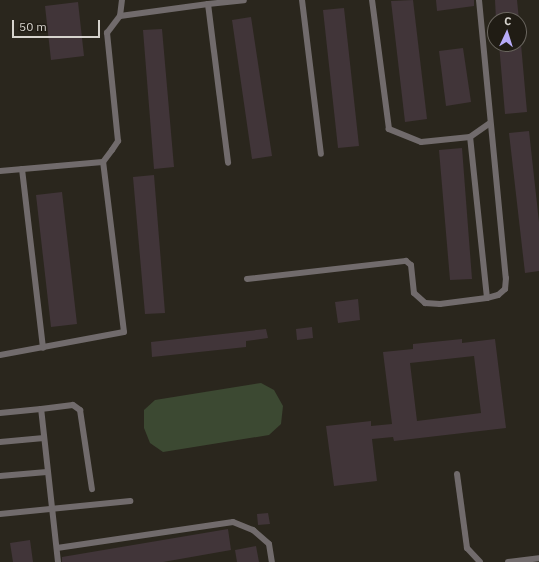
<!DOCTYPE html>
<meta charset="utf-8">
<style>
body{margin:0}
#map{position:relative;width:539px;height:562px;overflow:hidden;background:#2a261d;font-family:"IBM Plex Sans",sans-serif}
div>[style]{position:absolute}
.green>*{inset:0;background:#3c4932}
.building>*{inset:0;background:#413539}
.service>*{height:6px;margin:-3px;padding:0 3px;transform-origin:3px;border-radius:3px;background:#716b6c}
span{translate:-50% -50%;white-space:nowrap;text-align:center;line-height:1.15;-webkit-text-stroke:4px #201c14;paint-order:stroke}
.north{position:absolute;left:487px;top:12px;width:40px;height:40px;box-sizing:border-box;background:#201c14;border:1px solid #69655e;border-radius:50%;rotate:4deg;font-size:11px;font-weight:700;line-height:16px;text-align:center;color:#d6d3cd}
.north::after{content:'';display:block;margin:auto;width:14px;height:18px;background:#b7abf8;clip-path:polygon(50% 0,100% 100%,50% 72%,0 100%)}
.scale{position:absolute;left:12px;top:20px;width:88px;height:18px;box-sizing:border-box;border:2px solid #d6d3cd;border-top:0;padding-left:5px;font-size:12px;line-height:14px;white-space:nowrap;color:#d6d3cd;-webkit-text-stroke:3px #201c14;paint-order:stroke}
</style>
<div id="map">
<div class="green">
<i style="clip-path:polygon(261px 383px,274px 390px,283px 406px,281px 424px,269px 435px,163px 452px,150px 443px,144px 428px,144px 410px,155px 400px)"></i>
</div>
<div class="building">
<i style="clip-path:polygon(413px 0,427px 119px,405px 122px,391px 1px)"></i>
<i style="clip-path:polygon(436px 0,474px 0,474px 6px,437px 11px)"></i>
<i style="clip-path:polygon(495px 0,517px 0,519px 20px,496px 20px)"></i>
<i style="clip-path:polygon(78px 2px,84px 56px,51px 60px,45px 6px)"></i>
<i style="clip-path:polygon(344px 8px,359px 146px,338px 148px,323px 10px)"></i>
<i style="clip-path:polygon(251px 17px,272px 156px,252px 159px,232px 20px)"></i>
<i style="clip-path:polygon(162px 29px,174px 167px,154px 169px,143px 30px)"></i>
<i style="clip-path:polygon(499px 44px,521px 44px,527px 112px,505px 114px)"></i>
<i style="clip-path:polygon(463px 48px,471px 102px,446px 106px,439px 51px)"></i>
<i style="clip-path:polygon(529px 131px,539px 222px,539px 271px,525px 273px,509px 133px)"></i>
<i style="clip-path:polygon(462px 148px,472px 279px,450px 280px,439px 150px)"></i>
<i style="clip-path:polygon(154px 175px,165px 313px,145px 314px,133px 177px)"></i>
<i style="clip-path:polygon(62px 192px,77px 324px,51px 327px,36px 195px)"></i>
<i style="clip-path:polygon(358px 299px,360px 320px,338px 323px,335px 302px)"></i>
<i style="clip-path:polygon(312px 327px,313px 338px,297px 340px,296px 329px)"></i>
<i style="clip-path:polygon(266px 329px,268px 338px,246px 341px,246px 347px,152px 357px,151px 342px)"></i>
<i style="clip-path:polygon(evenodd,462px 339px,462px 343px,495px 339px,506px 428px,394px 441px,393px 437px,372px 439px,377px 481px,334px 486px,326px 426px,371px 421px,371px 426px,392px 424px,383px 352px,413px 349px,413px 344px,462px 339px,474px 356px,481px 413px,417px 421px,410px 363px,474px 356px)"></i>
<i style="clip-path:polygon(268px 513px,270px 524px,258px 525px,257px 514px)"></i>
<i style="clip-path:polygon(228px 529px,231px 550px,163px 562px,62px 562px,62px 557px)"></i>
<i style="clip-path:polygon(30px 540px,33px 562px,13px 562px,10px 543px)"></i>
<i style="clip-path:polygon(256px 546px,259px 562px,237px 562px,235px 550px)"></i>
</div>
<div class="service">
<i style="left:302px;top:0;width:155px;rotate:83deg"></i>
<i style="left:479px;top:0;width:279px;rotate:84.5deg"></i>
<i style="left:506px;top:278px;width:11px;rotate:95deg"></i>
<i style="left:505px;top:289px;width:9px;rotate:139deg"></i>
<i style="left:498px;top:295px;width:11px;rotate:165deg"></i>
<i style="left:208px;top:4px;width:36px;rotate:-6deg"></i>
<i style="left:120px;top:16px;width:89px;rotate:-7.8deg"></i>
<i style="left:208px;top:4px;width:160px;rotate:82.8deg"></i>
<i style="left:470px;top:137px;width:24px;rotate:-35deg"></i>
<i style="left:22px;top:169px;width:180px;rotate:83.3deg"></i>
<i style="left:0;top:171px;width:103px;rotate:-5deg"></i>
<i style="left:103px;top:162px;width:15px;rotate:-53deg"></i>
<i style="left:112px;top:150px;width:11px;rotate:-56deg"></i>
<i style="left:118px;top:141px;width:109px;rotate:-95.8deg"></i>
<i style="left:107px;top:33px;width:21px;rotate:-53deg"></i>
<i style="left:120px;top:16px;width:16px;rotate:-83deg"></i>
<i style="left:247px;top:279px;width:160px;rotate:-6.5deg"></i>
<i style="left:406px;top:261px;width:6px;rotate:39deg"></i>
<i style="left:411px;top:265px;width:28px;rotate:84deg"></i>
<i style="left:414px;top:293px;width:15px;rotate:42deg"></i>
<i style="left:425px;top:303px;width:15px;rotate:4deg"></i>
<i style="left:440px;top:304px;width:47px;rotate:-7.3deg"></i>
<i style="left:487px;top:298px;width:162px;rotate:-96deg"></i>
<i style="left:470px;top:137px;width:49px;rotate:174.2deg"></i>
<i style="left:421px;top:142px;width:35px;rotate:-158deg"></i>
<i style="left:389px;top:129px;width:130px;rotate:-97.5deg"></i>
<i style="left:0;top:355px;width:126px;rotate:-10.5deg"></i>
<i style="left:124px;top:332px;width:171px;rotate:-97deg"></i>
<i style="left:0;top:413px;width:41px;rotate:-5.6deg"></i>
<i style="left:0;top:442px;width:44px;rotate:-5.2deg"></i>
<i style="left:457px;top:474px;width:75px;rotate:82.3deg"></i>
<i style="left:467px;top:548px;width:19px;rotate:47deg"></i>
<i style="left:0;top:476px;width:47px;rotate:-4.9deg"></i>
<i style="left:0;top:514px;width:131px;rotate:-5.7deg"></i>
<i style="left:57px;top:548px;width:178px;rotate:-8.4deg"></i>
<i style="left:233px;top:522px;width:22px;rotate:22deg"></i>
<i style="left:253px;top:530px;width:21px;rotate:41deg"></i>
<i style="left:269px;top:544px;width:18px;rotate:81deg"></i>
<i style="left:58px;top:562px;width:154px;rotate:-96.3deg"></i>
<i style="left:41px;top:409px;width:32px;rotate:-7deg"></i>
<i style="left:73px;top:405px;width:9px;rotate:36deg"></i>
<i style="left:80px;top:410px;width:80px;rotate:81.4deg"></i>
<i style="left:508px;top:562px;width:31px;rotate:-7deg"></i>
</div>
<div class="north">С</div>
<div class="scale">50 m</div>
</div>
